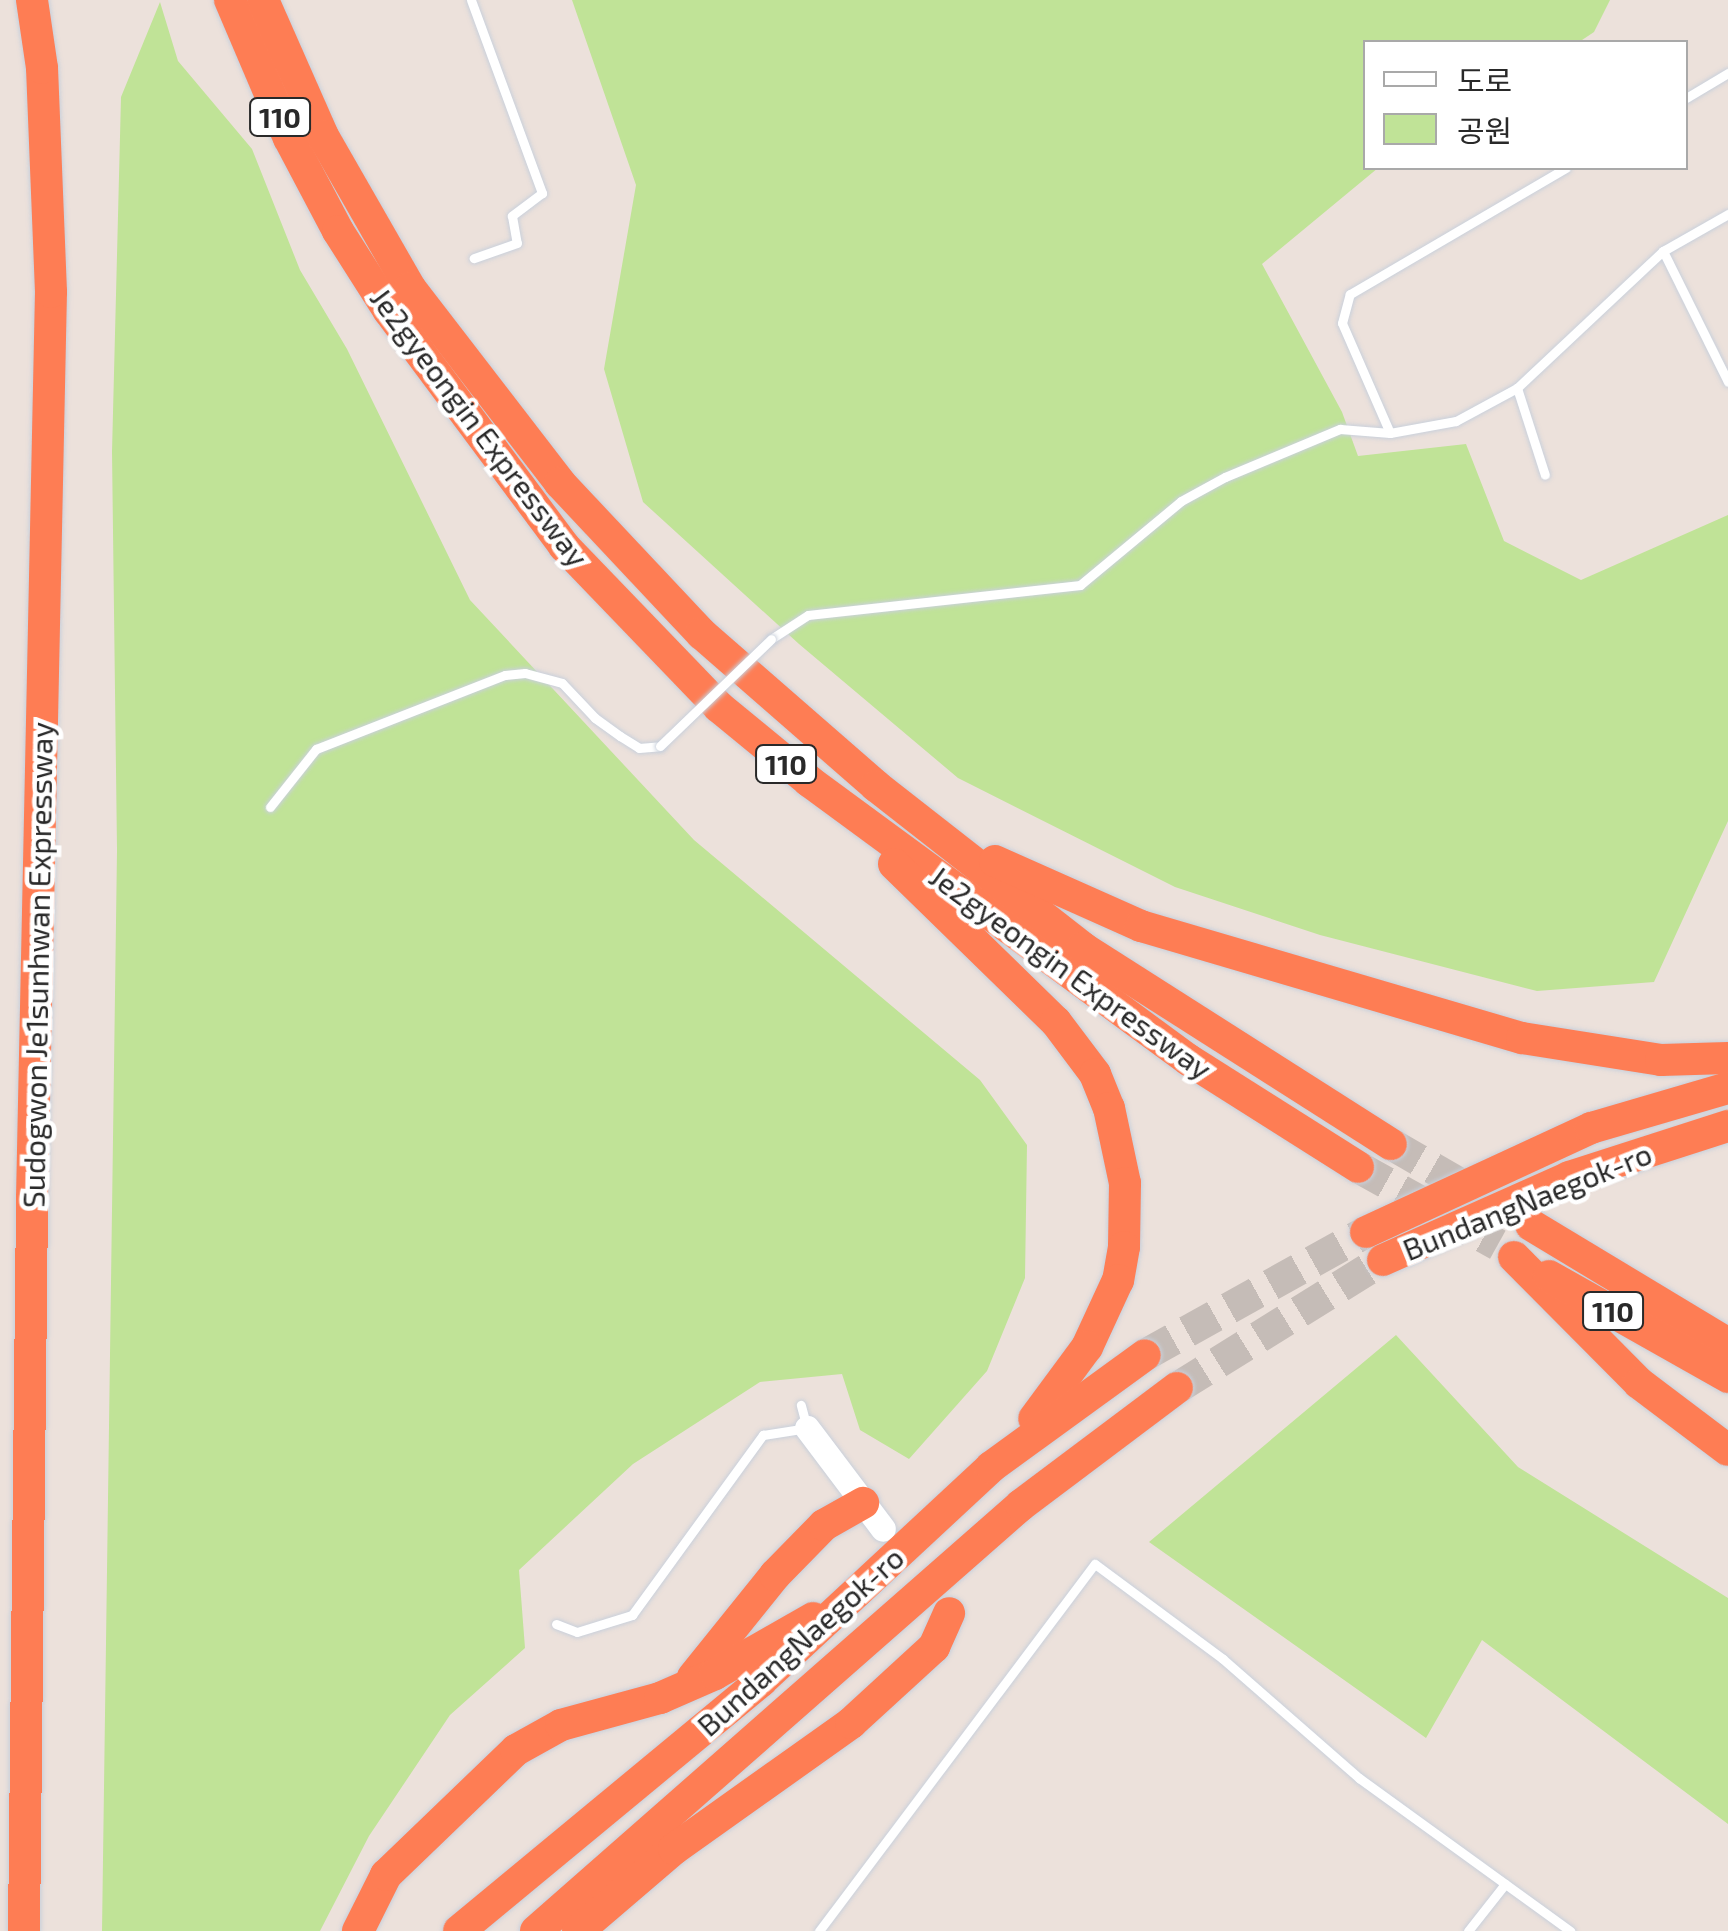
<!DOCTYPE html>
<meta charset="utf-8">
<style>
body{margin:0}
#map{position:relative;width:1728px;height:1931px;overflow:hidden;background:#ece1db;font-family:"Exo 2","Noto Sans KR",sans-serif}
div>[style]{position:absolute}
.green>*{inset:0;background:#c0e397}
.highway-tunnel>*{height:32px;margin-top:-16px;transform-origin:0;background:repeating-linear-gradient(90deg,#c5bcb7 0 32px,transparent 0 48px)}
.roads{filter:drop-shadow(0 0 2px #c9d0db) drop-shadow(0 0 2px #c9d0db)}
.lane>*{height:9px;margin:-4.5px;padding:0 4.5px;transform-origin:4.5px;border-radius:4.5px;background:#fff}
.secondary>*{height:25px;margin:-12.5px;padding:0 12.5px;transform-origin:12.5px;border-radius:12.5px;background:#fff}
.highway>*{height:32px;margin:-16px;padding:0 16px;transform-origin:16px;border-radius:16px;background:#fe7d54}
.bridges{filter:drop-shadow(0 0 2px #c9d0db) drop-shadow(0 0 2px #c9d0db)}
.lane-bridge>*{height:9px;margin:-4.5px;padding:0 4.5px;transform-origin:4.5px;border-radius:4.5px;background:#fff}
span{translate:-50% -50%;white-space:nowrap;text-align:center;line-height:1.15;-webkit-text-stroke:9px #fff;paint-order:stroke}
.shield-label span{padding:2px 8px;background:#fff;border:2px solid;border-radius:8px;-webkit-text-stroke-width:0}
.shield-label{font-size:28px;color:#292929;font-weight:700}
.street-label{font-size:30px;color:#292929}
.legend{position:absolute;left:1363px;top:40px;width:325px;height:130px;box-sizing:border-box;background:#fff;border:2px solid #a9a9a9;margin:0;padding:12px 18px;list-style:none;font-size:30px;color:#292929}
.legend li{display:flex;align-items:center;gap:20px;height:50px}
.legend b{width:50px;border:2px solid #a9a9a9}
</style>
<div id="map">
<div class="green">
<i style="clip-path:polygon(572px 0,1610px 0,1594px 32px,1579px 42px,1366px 42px,1366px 168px,1378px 168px,1262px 264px,1342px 412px,1358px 456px,1466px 444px,1504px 541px,1581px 580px,1728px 515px,1728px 821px,1654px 982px,1537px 991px,1320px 935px,1175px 887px,958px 778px,799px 644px,643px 502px,604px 369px,636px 185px)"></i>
<i style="clip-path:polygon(160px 2px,178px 61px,252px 149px,300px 270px,347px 349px,470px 600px,694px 840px,980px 1080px,1027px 1145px,1025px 1278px,987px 1371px,909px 1459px,860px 1430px,842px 1374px,760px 1382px,633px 1464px,519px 1570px,525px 1648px,450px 1715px,369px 1836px,320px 1931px,102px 1931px,117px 850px,112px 452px,121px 97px)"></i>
<i style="clip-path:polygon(1396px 1335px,1518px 1467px,1728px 1598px,1728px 1824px,1482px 1640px,1426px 1738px,1149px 1542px)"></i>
</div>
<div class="highway-tunnel">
<i style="left:1391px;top:1144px;width:108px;rotate:30.1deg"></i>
<i style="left:1358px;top:1167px;width:160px;rotate:29.1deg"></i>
<i style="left:1145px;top:1355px;width:253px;rotate:-29.1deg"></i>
<i style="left:1177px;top:1388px;width:243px;rotate:-31.9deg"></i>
</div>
<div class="roads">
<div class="lane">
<i style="left:471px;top:0;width:206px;rotate:69.8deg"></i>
<i style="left:542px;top:193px;width:38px;rotate:143deg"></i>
<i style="left:512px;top:216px;width:27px;rotate:80deg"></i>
<i style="left:517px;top:243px;width:46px;rotate:160.8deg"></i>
<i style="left:1686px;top:98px;width:49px;rotate:-30.8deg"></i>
<i style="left:1663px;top:251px;width:146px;rotate:63.6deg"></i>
<i style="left:1517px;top:388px;width:91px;rotate:72.2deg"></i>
<i style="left:1390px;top:433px;width:120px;rotate:-113.6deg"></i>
<i style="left:1342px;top:323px;width:30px;rotate:-75deg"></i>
<i style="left:1350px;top:294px;width:250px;rotate:-30.3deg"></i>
<i style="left:771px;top:639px;width:44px;rotate:-33deg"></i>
<i style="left:808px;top:615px;width:274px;rotate:-6.3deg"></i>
<i style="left:1080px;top:585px;width:131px;rotate:-39.7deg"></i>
<i style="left:1181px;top:501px;width:50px;rotate:-28.6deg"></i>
<i style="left:1225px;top:477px;width:125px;rotate:-22.7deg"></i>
<i style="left:1340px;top:429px;width:50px;rotate:4.6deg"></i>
<i style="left:1390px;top:433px;width:67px;rotate:-10.3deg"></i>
<i style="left:1456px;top:421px;width:69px;rotate:-28.4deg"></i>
<i style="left:1517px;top:388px;width:200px;rotate:-43.2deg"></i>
<i style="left:1663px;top:251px;width:75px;rotate:-29.6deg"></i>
<i style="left:270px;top:807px;width:74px;rotate:-51.6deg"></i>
<i style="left:316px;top:749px;width:203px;rotate:-21.4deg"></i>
<i style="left:505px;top:675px;width:20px;rotate:-6deg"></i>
<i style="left:525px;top:673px;width:38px;rotate:15deg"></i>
<i style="left:562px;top:683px;width:48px;rotate:46.7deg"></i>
<i style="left:595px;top:718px;width:31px;rotate:36deg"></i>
<i style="left:620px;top:736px;width:22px;rotate:32deg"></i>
<i style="left:639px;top:748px;width:21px;rotate:-5deg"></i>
<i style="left:556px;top:1624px;width:22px;rotate:21deg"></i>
<i style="left:577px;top:1632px;width:58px;rotate:-17.2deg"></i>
<i style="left:632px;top:1615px;width:223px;rotate:-54deg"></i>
<i style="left:763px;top:1435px;width:45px;rotate:-9deg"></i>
<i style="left:807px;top:1428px;width:24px;rotate:-105deg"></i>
<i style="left:819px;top:1931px;width:459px;rotate:-53.1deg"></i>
<i style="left:1095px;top:1564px;width:159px;rotate:36.6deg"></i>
<i style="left:1223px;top:1659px;width:181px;rotate:41.2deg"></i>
<i style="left:1359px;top:1778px;width:261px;rotate:35.9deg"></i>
<i style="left:1468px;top:1931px;width:60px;rotate:-51.8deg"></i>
</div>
<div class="secondary">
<i style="left:807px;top:1428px;width:126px;rotate:53deg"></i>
</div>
<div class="highway">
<i style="left:230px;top:0;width:150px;rotate:66.9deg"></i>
<i style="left:289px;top:138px;width:105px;rotate:62.2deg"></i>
<i style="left:338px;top:231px;width:95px;rotate:57.5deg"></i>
<i style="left:389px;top:311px;width:293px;rotate:53.3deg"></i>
<i style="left:564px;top:546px;width:223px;rotate:46.1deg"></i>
<i style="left:719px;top:707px;width:117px;rotate:39.4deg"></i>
<i style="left:809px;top:781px;width:471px;rotate:36.3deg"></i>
<i style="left:1189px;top:1060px;width:200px;rotate:32.3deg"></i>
<i style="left:263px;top:0;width:149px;rotate:66.2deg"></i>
<i style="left:323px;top:136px;width:175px;rotate:60.2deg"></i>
<i style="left:410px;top:288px;width:246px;rotate:52.4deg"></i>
<i style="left:560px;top:483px;width:207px;rotate:46.8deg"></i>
<i style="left:702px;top:634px;width:231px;rotate:41.1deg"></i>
<i style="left:876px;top:786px;width:263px;rotate:38deg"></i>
<i style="left:1083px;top:948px;width:365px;rotate:32.5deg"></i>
<i style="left:995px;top:861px;width:160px;rotate:24deg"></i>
<i style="left:1141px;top:926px;width:397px;rotate:16.4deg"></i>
<i style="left:1522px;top:1038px;width:141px;rotate:9deg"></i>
<i style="left:1661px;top:1060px;width:67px;rotate:-1.7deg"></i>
<i style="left:894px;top:864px;width:226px;rotate:44.3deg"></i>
<i style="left:1056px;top:1022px;width:65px;rotate:53.1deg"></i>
<i style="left:1095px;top:1074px;width:37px;rotate:68deg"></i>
<i style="left:1109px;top:1108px;width:77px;rotate:78deg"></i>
<i style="left:1125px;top:1183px;width:64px;rotate:90.9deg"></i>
<i style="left:1124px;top:1247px;width:34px;rotate:100deg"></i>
<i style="left:1118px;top:1280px;width:74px;rotate:114.8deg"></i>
<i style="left:1087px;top:1347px;width:89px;rotate:126.4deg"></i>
<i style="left:1531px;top:1225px;width:230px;rotate:31.1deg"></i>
<i style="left:1366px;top:1232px;width:248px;rotate:-24.8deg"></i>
<i style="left:1591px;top:1128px;width:143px;rotate:-16.3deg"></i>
<i style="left:1514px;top:1257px;width:177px;rotate:45.2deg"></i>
<i style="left:1639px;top:1383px;width:111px;rotate:37deg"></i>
<i style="left:1383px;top:1260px;width:204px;rotate:-24deg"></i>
<i style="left:1569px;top:1177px;width:167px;rotate:-17.8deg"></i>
<i style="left:1549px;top:1276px;width:206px;rotate:29.4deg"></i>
<i style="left:693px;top:1677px;width:131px;rotate:-51.2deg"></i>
<i style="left:775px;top:1575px;width:70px;rotate:-45.6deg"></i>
<i style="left:824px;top:1525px;width:45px;rotate:-29.4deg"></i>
<i style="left:24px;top:1931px;width:733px;rotate:-89.37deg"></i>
<i style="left:32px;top:1198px;width:906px;rotate:-88.8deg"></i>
<i style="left:51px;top:292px;width:224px;rotate:-92.3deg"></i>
<i style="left:42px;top:68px;width:69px;rotate:-98.4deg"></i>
<i style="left:358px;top:1931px;width:63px;rotate:-63.4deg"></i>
<i style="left:386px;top:1875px;width:180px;rotate:-43.9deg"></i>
<i style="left:516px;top:1750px;width:51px;rotate:-29.1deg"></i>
<i style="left:561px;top:1725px;width:103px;rotate:-15.3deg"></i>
<i style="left:660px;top:1698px;width:60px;rotate:-23.6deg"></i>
<i style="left:715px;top:1674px;width:113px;rotate:-29.7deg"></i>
<i style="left:459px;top:1931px;width:392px;rotate:-39.6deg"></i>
<i style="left:761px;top:1681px;width:314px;rotate:-42.9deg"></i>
<i style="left:991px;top:1467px;width:190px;rotate:-36deg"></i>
<i style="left:536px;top:1931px;width:646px;rotate:-41.29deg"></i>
<i style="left:1021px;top:1505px;width:195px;rotate:-36.9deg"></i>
<i style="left:578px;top:1931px;width:126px;rotate:-40.5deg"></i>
<i style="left:674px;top:1849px;width:217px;rotate:-35.4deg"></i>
<i style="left:851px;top:1723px;width:113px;rotate:-42.5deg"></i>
<i style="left:934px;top:1647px;width:37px;rotate:-66deg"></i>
</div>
</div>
<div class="bridges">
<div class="lane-bridge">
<i style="left:660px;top:746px;width:154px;rotate:-43.9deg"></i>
</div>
</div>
<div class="shield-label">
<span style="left:280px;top:117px">110</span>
<span style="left:786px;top:764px">110</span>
<span style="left:1613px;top:1311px">110</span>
</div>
<div class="street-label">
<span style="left:480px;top:427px;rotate:53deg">Je2gyeongin Expressway</span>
<span style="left:37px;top:965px;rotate:-89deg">Sudogwon Je1sunhwan Expressway</span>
<span style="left:1071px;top:972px;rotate:36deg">Je2gyeongin Expressway</span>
<span style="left:1527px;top:1201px;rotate:-22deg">BundangNaegok-ro</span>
<span style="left:800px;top:1641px;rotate:-42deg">BundangNaegok-ro</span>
</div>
<ul class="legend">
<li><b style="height:12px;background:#fff"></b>도로</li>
<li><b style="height:28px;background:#c0e397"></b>공원</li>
</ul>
</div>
